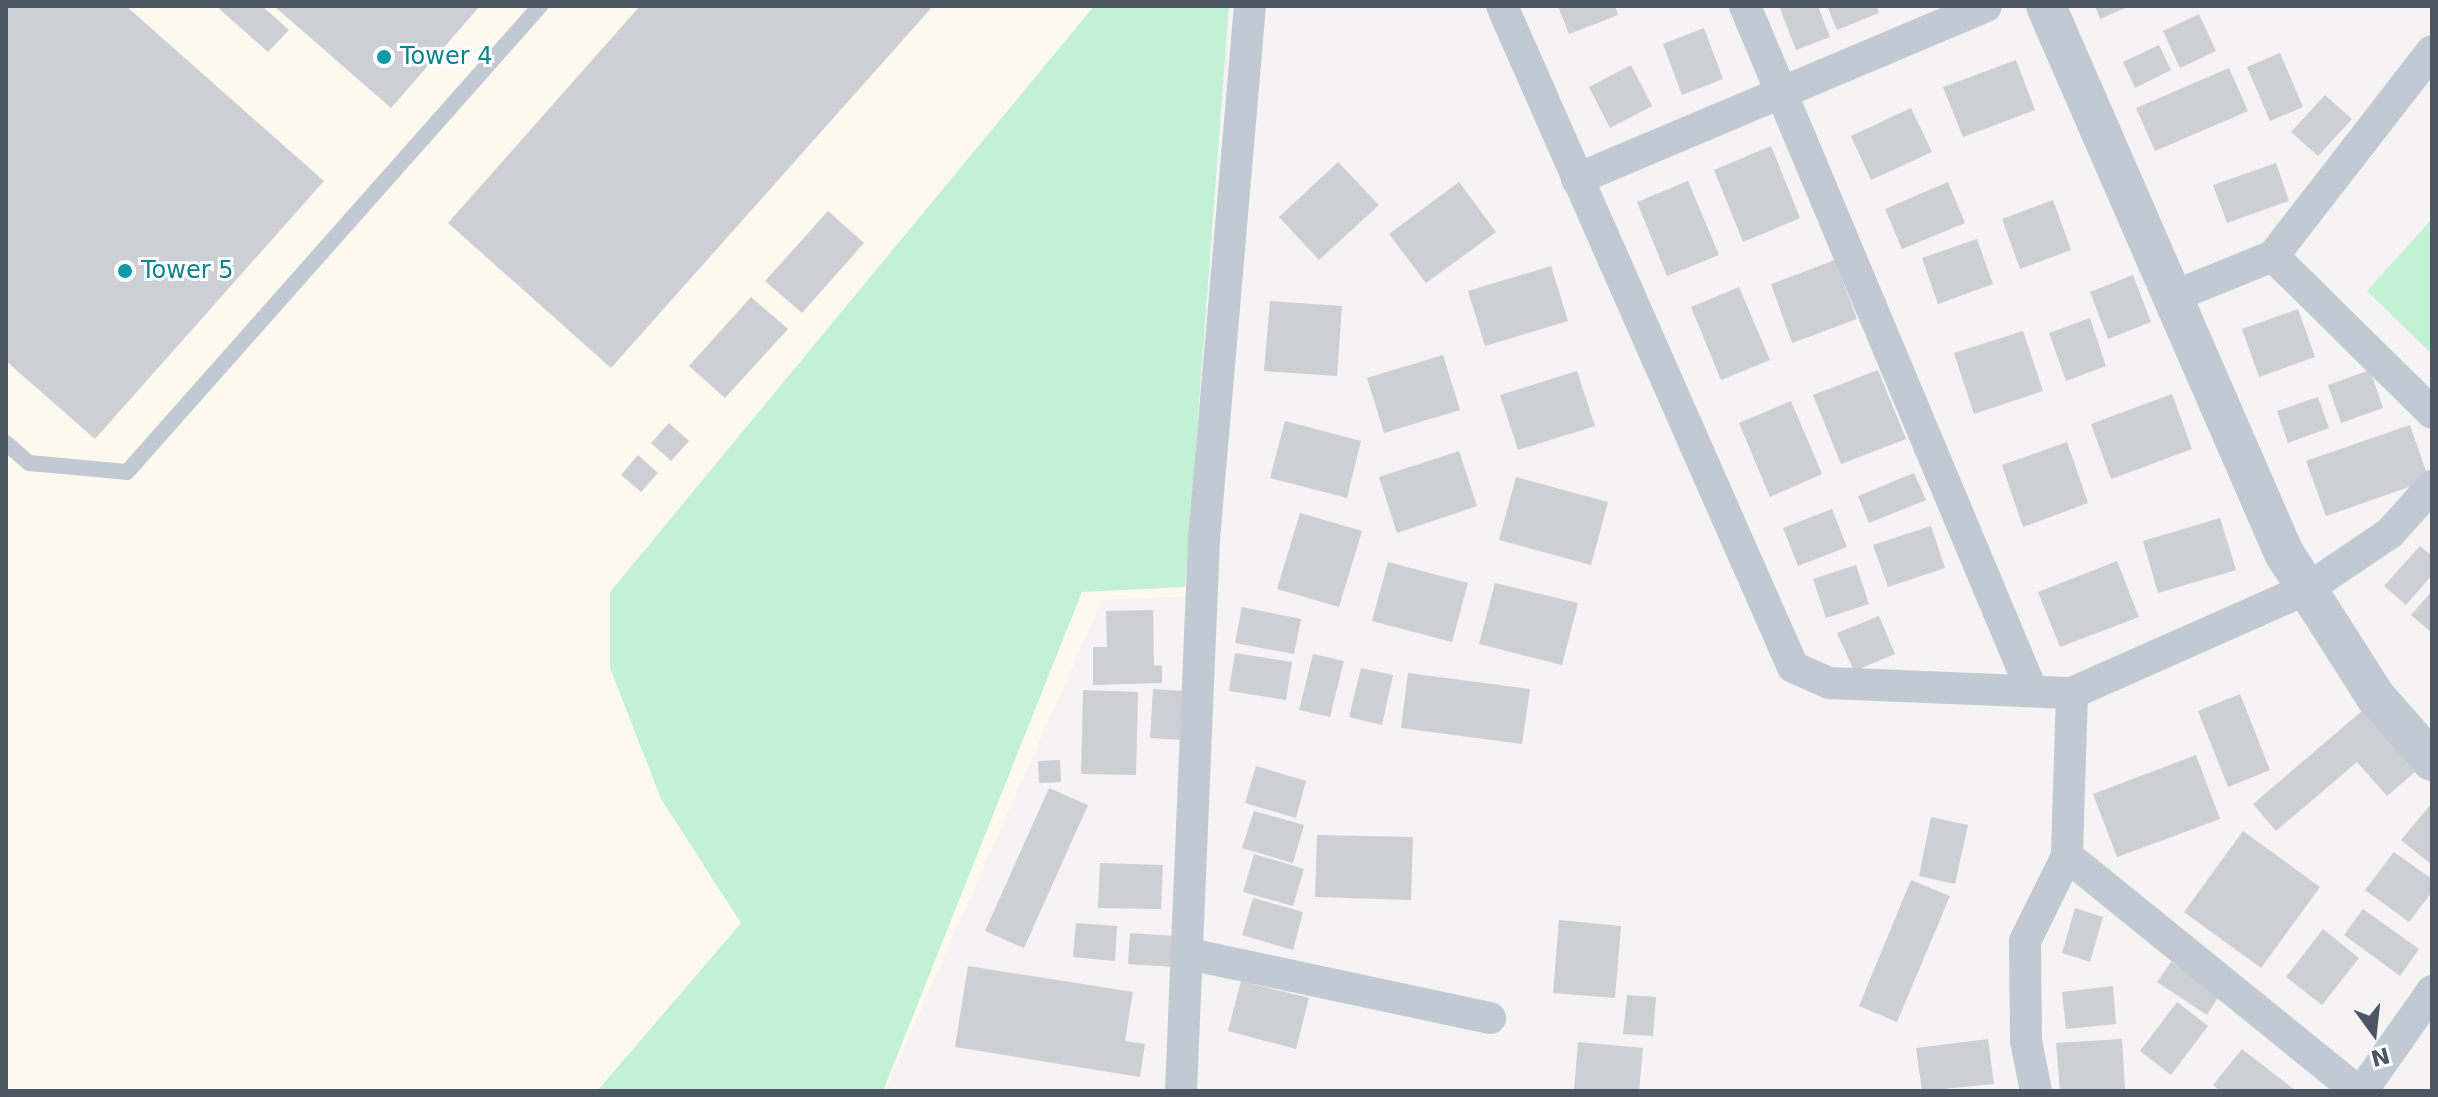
<!DOCTYPE html>
<style>
body{margin:0}
#map{position:relative;width:2438px;height:1097px;overflow:hidden;background:#f5f3f3;font-family:"DejaVu Sans",sans-serif}
div>[style]{position:absolute}
.commercial>*{inset:0;background:#fdf9ef}
.green>*{inset:0;background:#c3f1d5}
.building>*{inset:0;background:#cdcfd5}
.service>*{height:16px;margin:-8px;padding:0 8px;transform-origin:8px;border-radius:8px;background:#c1cad2}
.minor>*{height:32px;margin:-16px;padding:0 16px;transform-origin:16px;border-radius:16px;background:#c1cad2}
.tertiary>*{height:40px;margin:-20px;padding:0 20px;transform-origin:20px;border-radius:20px;background:#c1cad2}
.dots>*{width:22px;height:22px;translate:-50% -50%;box-sizing:border-box;border:4px solid #fff;border-radius:50%}
span{translate:-50% -50%;white-space:nowrap;text-align:center;line-height:1.15;-webkit-text-stroke:6px #fff;paint-order:stroke}
.culture-label{font-size:24px;color:#0d838f}
.left{translate:0 -50%;text-align:left}
.frame{position:absolute;inset:0;border:8px solid #4a5661;pointer-events:none}
.north{position:absolute;left:2334px;top:993px;width:80px;height:80px;-webkit-text-stroke:6px #fff;paint-order:stroke;rotate:165deg;font-size:22px;font-weight:700;line-height:32px;text-align:center;color:#4a5661}
.north::after{content:'';display:block;margin:auto;width:28px;height:36px;background:#4a5661;clip-path:polygon(50% 0,100% 100%,50% 72%,0 100%)}
</style>
<div id="map">
<div class="commercial">
<i style="clip-path:polygon(6px 6px,1218px 6px,1182px 474px,1191px 596px,1102px 600px,885px 1091px,6px 1091px)"></i>
</div>
<div class="green">
<i style="clip-path:polygon(1094px 6px,1229px 6px,1185px 587px,1082px 592px,883px 1091px,597px 1091px,741px 923px,661px 799px,610px 668px,610px 592px)"></i>
<i style="clip-path:polygon(2432px 219px,2432px 354px,2367px 291px)"></i>
</div>
<div class="building">
<i style="clip-path:polygon(6px 6px,126px 6px,324px 181px,95px 439px,6px 361px)"></i>
<i style="clip-path:polygon(216px 6px,262px 6px,289px 30px,268px 52px)"></i>
<i style="clip-path:polygon(274px 6px,480px 6px,391px 108px)"></i>
<i style="clip-path:polygon(640px 6px,933px 6px,611px 368px,448px 223px)"></i>
<i style="clip-path:polygon(1558px 6px,1615px 6px,1618px 15px,1569px 34px)"></i>
<i style="clip-path:polygon(1779px 6px,1818px 6px,1830px 37px,1796px 50px)"></i>
<i style="clip-path:polygon(1827px 6px,1877px 6px,1879px 13px,1837px 30px)"></i>
<i style="clip-path:polygon(2095px 6px,2130px 6px,2100px 19px)"></i>
<i style="clip-path:polygon(2199px 14px,2216px 51px,2180px 68px,2163px 31px)"></i>
<i style="clip-path:polygon(1704px 28px,1723px 79px,1682px 95px,1663px 44px)"></i>
<i style="clip-path:polygon(2159px 45px,2171px 70px,2135px 88px,2123px 62px)"></i>
<i style="clip-path:polygon(2280px 53px,2303px 107px,2270px 121px,2247px 67px)"></i>
<i style="clip-path:polygon(2016px 60px,2035px 110px,1963px 137px,1943px 87px)"></i>
<i style="clip-path:polygon(1631px 65px,1652px 106px,1610px 128px,1589px 87px)"></i>
<i style="clip-path:polygon(2229px 68px,2248px 111px,2155px 151px,2136px 108px)"></i>
<i style="clip-path:polygon(2325px 95px,2352px 119px,2318px 156px,2291px 132px)"></i>
<i style="clip-path:polygon(1911px 108px,1932px 152px,1871px 180px,1851px 136px)"></i>
<i style="clip-path:polygon(1771px 146px,1800px 218px,1743px 242px,1714px 170px)"></i>
<i style="clip-path:polygon(1338px 162px,1379px 205px,1319px 260px,1279px 217px)"></i>
<i style="clip-path:polygon(2276px 163px,2289px 201px,2227px 223px,2213px 185px)"></i>
<i style="clip-path:polygon(1688px 181px,1719px 255px,1667px 276px,1637px 202px)"></i>
<i style="clip-path:polygon(1459px 182px,1496px 232px,1426px 283px,1389px 234px)"></i>
<i style="clip-path:polygon(1948px 182px,1965px 223px,1902px 249px,1885px 209px)"></i>
<i style="clip-path:polygon(2053px 200px,2071px 250px,2020px 269px,2002px 219px)"></i>
<i style="clip-path:polygon(828px 211px,864px 243px,802px 313px,765px 281px)"></i>
<i style="clip-path:polygon(1977px 239px,1993px 284px,1938px 304px,1922px 258px)"></i>
<i style="clip-path:polygon(1835px 260px,1857px 319px,1792px 343px,1771px 284px)"></i>
<i style="clip-path:polygon(1551px 266px,1568px 321px,1485px 346px,1468px 291px)"></i>
<i style="clip-path:polygon(2133px 275px,2151px 322px,2108px 339px,2090px 292px)"></i>
<i style="clip-path:polygon(1739px 287px,1770px 360px,1721px 380px,1691px 307px)"></i>
<i style="clip-path:polygon(751px 297px,788px 329px,725px 398px,689px 366px)"></i>
<i style="clip-path:polygon(1270px 301px,1342px 306px,1337px 376px,1264px 371px)"></i>
<i style="clip-path:polygon(2298px 309px,2315px 357px,2259px 377px,2242px 329px)"></i>
<i style="clip-path:polygon(2090px 318px,2106px 366px,2066px 381px,2049px 333px)"></i>
<i style="clip-path:polygon(2023px 331px,2043px 391px,1974px 414px,1954px 353px)"></i>
<i style="clip-path:polygon(1443px 355px,1460px 410px,1384px 433px,1367px 378px)"></i>
<i style="clip-path:polygon(1878px 370px,1906px 439px,1841px 464px,1813px 395px)"></i>
<i style="clip-path:polygon(2370px 370px,2383px 408px,2341px 423px,2328px 385px)"></i>
<i style="clip-path:polygon(1577px 371px,1595px 426px,1518px 450px,1500px 395px)"></i>
<i style="clip-path:polygon(2172px 394px,2192px 449px,2111px 479px,2091px 424px)"></i>
<i style="clip-path:polygon(2318px 397px,2329px 428px,2288px 443px,2277px 411px)"></i>
<i style="clip-path:polygon(1791px 401px,1822px 474px,1770px 497px,1739px 423px)"></i>
<i style="clip-path:polygon(1285px 421px,1361px 441px,1347px 498px,1270px 478px)"></i>
<i style="clip-path:polygon(669px 423px,689px 441px,671px 461px,651px 443px)"></i>
<i style="clip-path:polygon(2410px 425px,2429px 480px,2326px 516px,2306px 461px)"></i>
<i style="clip-path:polygon(2067px 442px,2088px 503px,2023px 527px,2002px 465px)"></i>
<i style="clip-path:polygon(1459px 451px,1477px 506px,1397px 533px,1379px 477px)"></i>
<i style="clip-path:polygon(638px 455px,658px 473px,641px 492px,621px 475px)"></i>
<i style="clip-path:polygon(1914px 473px,1926px 500px,1869px 523px,1858px 496px)"></i>
<i style="clip-path:polygon(1516px 477px,1608px 502px,1591px 565px,1499px 540px)"></i>
<i style="clip-path:polygon(1832px 509px,1847px 547px,1798px 566px,1783px 528px)"></i>
<i style="clip-path:polygon(1300px 513px,1362px 531px,1339px 607px,1277px 589px)"></i>
<i style="clip-path:polygon(2220px 518px,2236px 570px,2158px 593px,2143px 541px)"></i>
<i style="clip-path:polygon(1931px 526px,1945px 568px,1888px 587px,1873px 545px)"></i>
<i style="clip-path:polygon(2420px 546px,2432px 556px,2432px 575px,2406px 605px,2384px 586px)"></i>
<i style="clip-path:polygon(2117px 561px,2139px 617px,2060px 647px,2038px 592px)"></i>
<i style="clip-path:polygon(1388px 562px,1468px 583px,1452px 642px,1372px 621px)"></i>
<i style="clip-path:polygon(1856px 565px,1869px 604px,1826px 618px,1813px 579px)"></i>
<i style="clip-path:polygon(1495px 583px,1578px 603px,1562px 665px,1479px 644px)"></i>
<i style="clip-path:polygon(2432px 591px,2432px 633px,2411px 615px)"></i>
<i style="clip-path:polygon(1242px 607px,1301px 619px,1294px 654px,1235px 643px)"></i>
<i style="clip-path:polygon(1153px 610px,1154px 665px,1162px 666px,1162px 683px,1093px 685px,1093px 647px,1107px 647px,1106px 611px)"></i>
<i style="clip-path:polygon(1879px 616px,1895px 654px,1854px 671px,1837px 633px)"></i>
<i style="clip-path:polygon(1235px 653px,1292px 662px,1286px 700px,1229px 691px)"></i>
<i style="clip-path:polygon(1313px 654px,1344px 661px,1330px 717px,1299px 710px)"></i>
<i style="clip-path:polygon(1361px 668px,1393px 675px,1382px 725px,1349px 717px)"></i>
<i style="clip-path:polygon(1408px 673px,1530px 689px,1522px 744px,1401px 728px)"></i>
<i style="clip-path:polygon(1153px 689px,1186px 691px,1183px 740px,1150px 738px)"></i>
<i style="clip-path:polygon(1083px 690px,1138px 692px,1136px 775px,1081px 774px)"></i>
<i style="clip-path:polygon(2240px 694px,2270px 770px,2228px 787px,2198px 711px)"></i>
<i style="clip-path:polygon(2362px 711px,2415px 772px,2387px 796px,2357px 762px,2276px 831px,2253px 804px)"></i>
<i style="clip-path:polygon(2196px 755px,2220px 819px,2117px 857px,2093px 794px)"></i>
<i style="clip-path:polygon(1060px 760px,1061px 782px,1039px 783px,1038px 761px)"></i>
<i style="clip-path:polygon(1256px 766px,1306px 781px,1296px 818px,1245px 803px)"></i>
<i style="clip-path:polygon(1049px 788px,1088px 805px,1024px 948px,985px 931px)"></i>
<i style="clip-path:polygon(2432px 803px,2432px 865px,2401px 840px)"></i>
<i style="clip-path:polygon(1254px 811px,1304px 825px,1293px 863px,1242px 848px)"></i>
<i style="clip-path:polygon(1931px 817px,1968px 825px,1955px 884px,1919px 876px)"></i>
<i style="clip-path:polygon(2243px 831px,2320px 887px,2261px 968px,2184px 912px)"></i>
<i style="clip-path:polygon(1317px 835px,1413px 837px,1411px 900px,1315px 897px)"></i>
<i style="clip-path:polygon(2394px 852px,2432px 879px,2432px 892px,2409px 922px,2365px 890px)"></i>
<i style="clip-path:polygon(1254px 854px,1304px 869px,1293px 906px,1243px 892px)"></i>
<i style="clip-path:polygon(1100px 863px,1163px 865px,1161px 909px,1098px 908px)"></i>
<i style="clip-path:polygon(1911px 880px,1950px 896px,1897px 1022px,1859px 1006px)"></i>
<i style="clip-path:polygon(1253px 898px,1303px 912px,1293px 950px,1242px 935px)"></i>
<i style="clip-path:polygon(2075px 908px,2103px 917px,2090px 962px,2062px 953px)"></i>
<i style="clip-path:polygon(2363px 909px,2419px 949px,2400px 976px,2344px 935px)"></i>
<i style="clip-path:polygon(1559px 920px,1621px 926px,1615px 998px,1553px 993px)"></i>
<i style="clip-path:polygon(1076px 923px,1117px 926px,1115px 961px,1073px 957px)"></i>
<i style="clip-path:polygon(2323px 929px,2359px 958px,2322px 1005px,2286px 977px)"></i>
<i style="clip-path:polygon(1130px 933px,1175px 936px,1174px 967px,1128px 964px)"></i>
<i style="clip-path:polygon(2171px 962px,2220px 994px,2207px 1015px,2157px 982px)"></i>
<i style="clip-path:polygon(968px 966px,1133px 992px,1125px 1041px,1145px 1044px,1140px 1077px,955px 1047px)"></i>
<i style="clip-path:polygon(1241px 981px,1309px 998px,1296px 1049px,1228px 1031px)"></i>
<i style="clip-path:polygon(2113px 986px,2116px 1024px,2066px 1029px,2062px 992px)"></i>
<i style="clip-path:polygon(1627px 995px,1656px 997px,1653px 1036px,1623px 1034px)"></i>
<i style="clip-path:polygon(2177px 1002px,2208px 1026px,2171px 1075px,2140px 1051px)"></i>
<i style="clip-path:polygon(1988px 1039px,1994px 1084px,1922px 1091px,1916px 1048px)"></i>
<i style="clip-path:polygon(2122px 1039px,2125px 1089px,2060px 1091px,2056px 1043px)"></i>
<i style="clip-path:polygon(1578px 1042px,1643px 1048px,1639px 1091px,1574px 1091px)"></i>
<i style="clip-path:polygon(2242px 1049px,2296px 1091px,2220px 1091px,2213px 1085px)"></i>
</div>
<div class="service">
<i style="left:6px;top:443px;width:30px;rotate:41deg"></i>
<i style="left:29px;top:463px;width:98px;rotate:5.2deg"></i>
<i style="left:127px;top:472px;width:623px;rotate:-48.45deg"></i>
</div>
<div class="minor">
<i style="left:1502px;top:6px;width:722px;rotate:66.24deg"></i>
<i style="left:1793px;top:667px;width:39px;rotate:24deg"></i>
<i style="left:1829px;top:683px;width:243px;rotate:2.4deg"></i>
<i style="left:2072px;top:693px;width:163px;rotate:91.8deg"></i>
<i style="left:2067px;top:856px;width:95px;rotate:116.3deg"></i>
<i style="left:2025px;top:941px;width:100px;rotate:89.4deg"></i>
<i style="left:2026px;top:1041px;width:51px;rotate:78.7deg"></i>
<i style="left:1745px;top:6px;width:743px;rotate:67.27deg"></i>
<i style="left:1577px;top:179px;width:444px;rotate:-22.9deg"></i>
<i style="left:2273px;top:256px;width:223px;rotate:44.6deg"></i>
<i style="left:2172px;top:297px;width:109px;rotate:-22.1deg"></i>
<i style="left:2273px;top:256px;width:259px;rotate:-52.2deg"></i>
<i style="left:2072px;top:693px;width:257px;rotate:-23.9deg"></i>
<i style="left:2307px;top:589px;width:100px;rotate:-34deg"></i>
<i style="left:2390px;top:533px;width:63px;rotate:-48.2deg"></i>
<i style="left:2067px;top:856px;width:373px;rotate:39deg"></i>
<i style="left:1189px;top:954px;width:308px;rotate:12deg"></i>
<i style="left:1181px;top:1091px;width:552px;rotate:-87.61deg"></i>
<i style="left:1204px;top:539px;width:535px;rotate:-85.07deg"></i>
<i style="left:2362px;top:1091px;width:122px;rotate:-55deg"></i>
</div>
<div class="tertiary">
<i style="left:2046px;top:6px;width:597px;rotate:66.49deg"></i>
<i style="left:2284px;top:553px;width:169px;rotate:57.5deg"></i>
<i style="left:2375px;top:696px;width:86px;rotate:48.8deg"></i>
</div>
<div class="dots">
<i style="left:384px;top:57px;background:#0f9aa8"></i>
<i style="left:125px;top:271px;background:#0f9aa8"></i>
</div>
<div class="culture-label">
<span class="left" style="left:400px;top:57px">Tower 4</span>
<span class="left" style="left:141px;top:271px">Tower 5</span>
</div>
<div class="frame"></div>
<div class="north">N</div>
</div>
